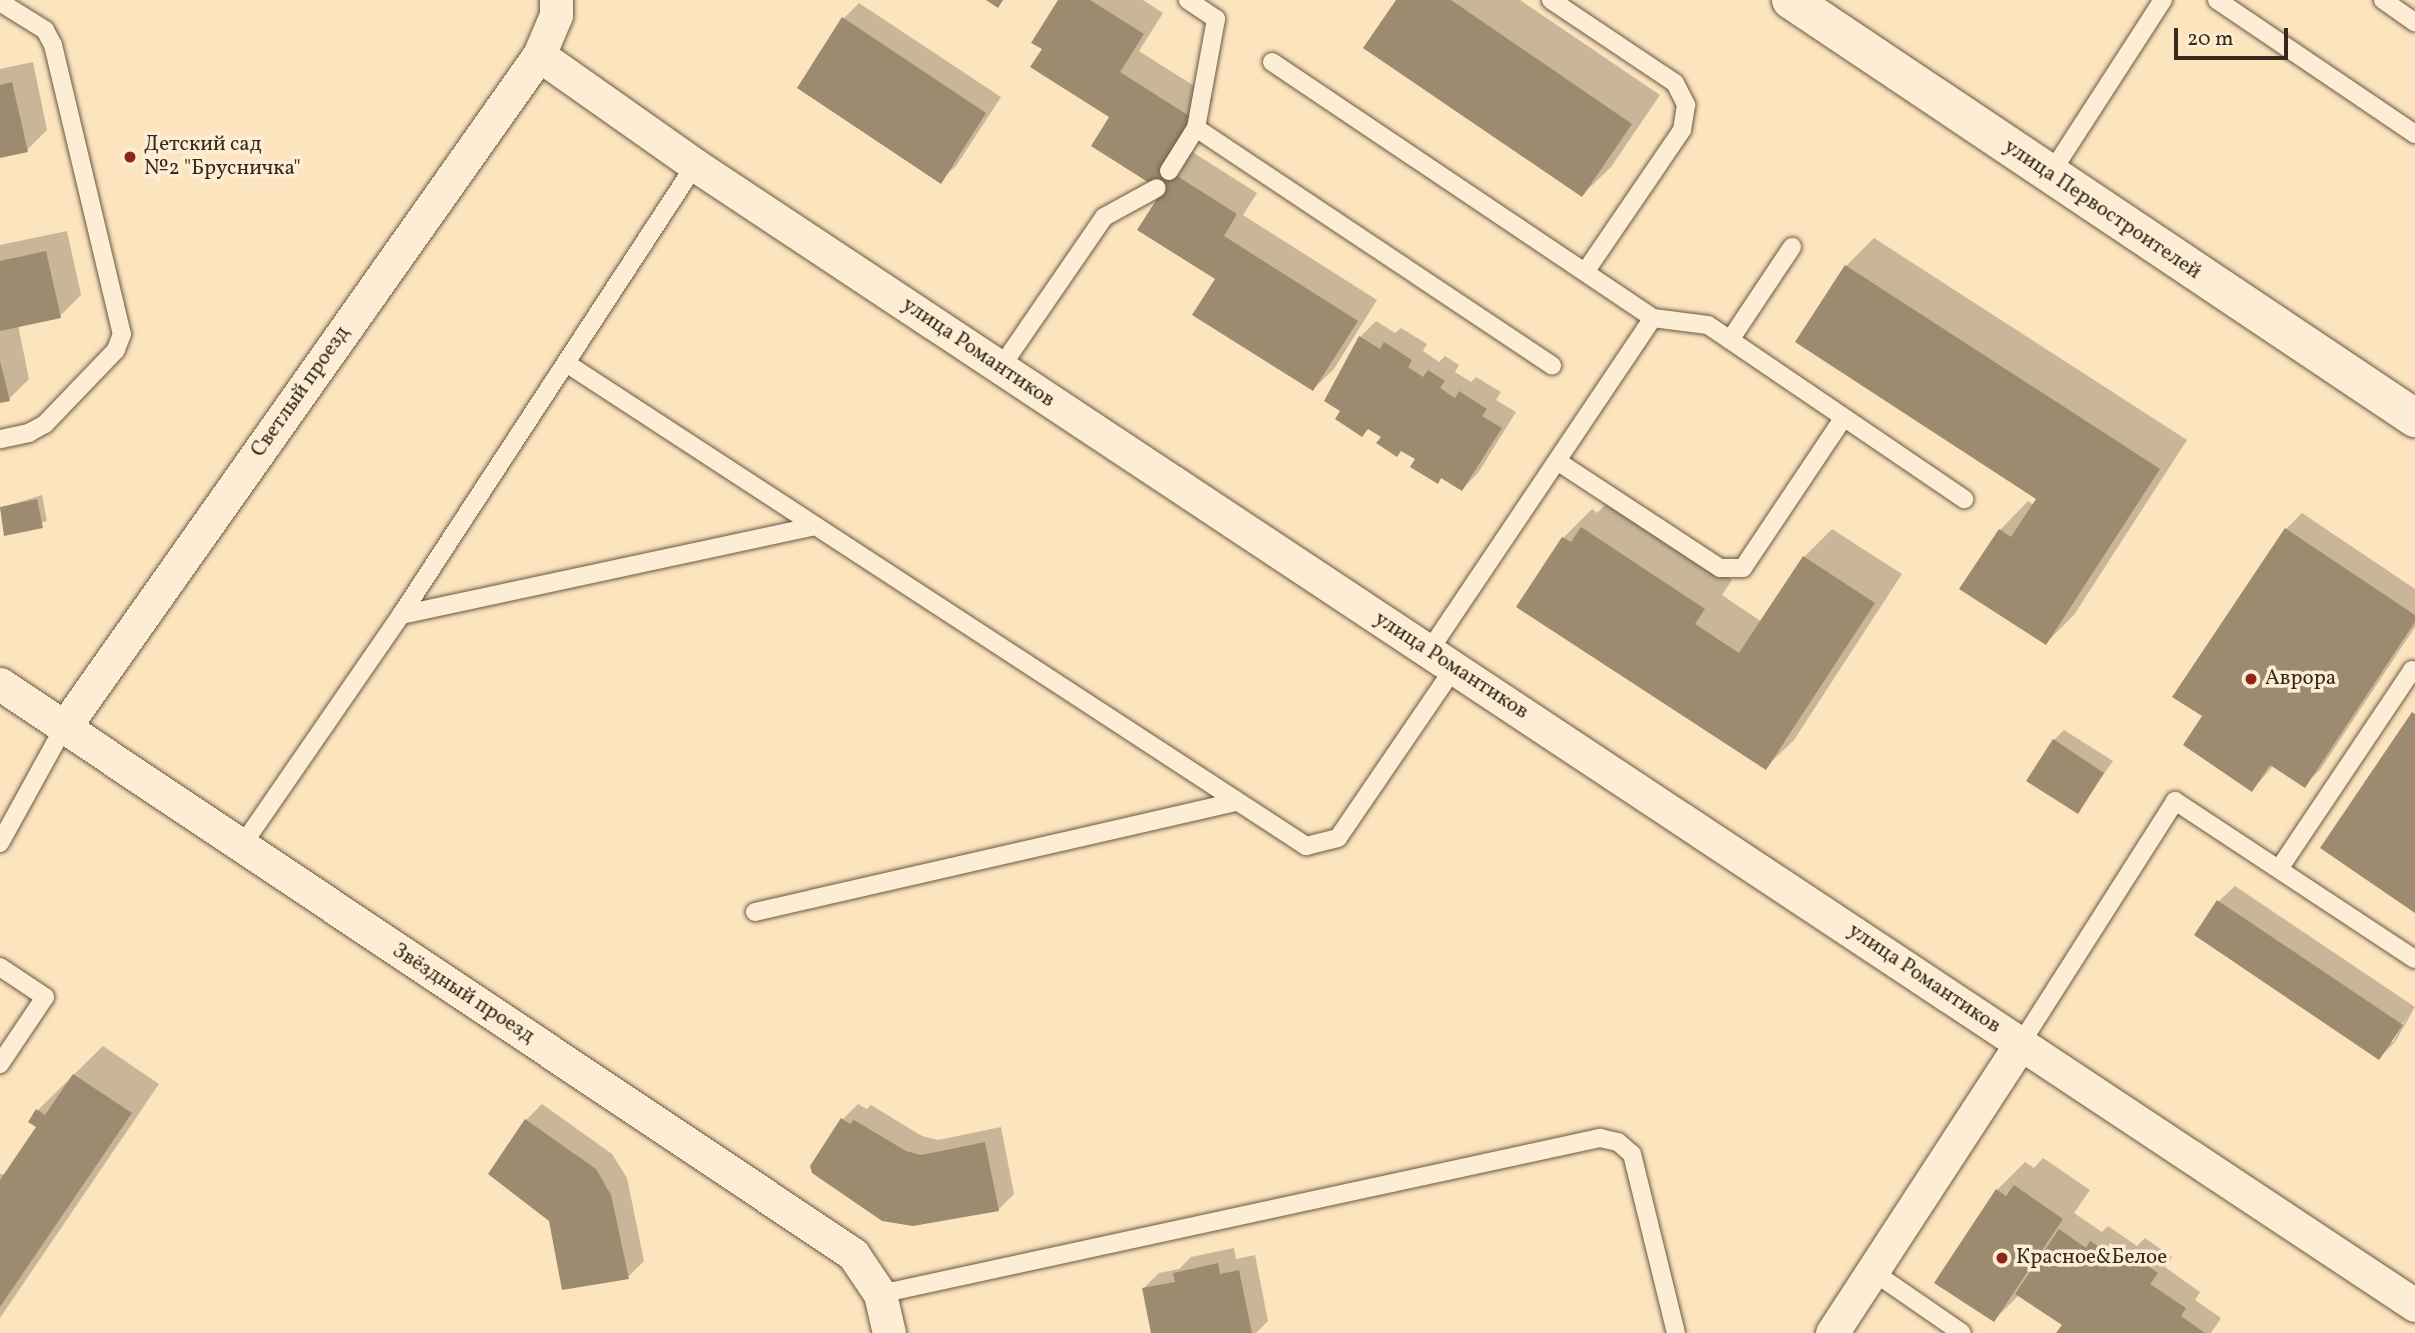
<!DOCTYPE html>
<meta charset="utf-8">
<style>
body{margin:0}
#map{position:relative;width:2415px;height:1333px;overflow:hidden;background:#fce4be;font-family:Vollkorn,serif}
div>[style]{position:absolute}
.shadow>*{inset:0;background:#0003}
.building>*{inset:0;background:#9d8b70}
.roads{filter:drop-shadow(0 0 2px #685944) drop-shadow(0 0 2px #685944)}
.lane>*{height:18px;margin:-9px;padding:0 9px;transform-origin:9px;border-radius:9px;background:#fdedd5}
.street>*{height:33px;margin:-16.5px;padding:0 16.5px;transform-origin:16.5px;border-radius:16.5px;background:#fdedd5}
.secondary>*{height:38px;margin:-19px;padding:0 19px;transform-origin:19px;border-radius:19px;background:#fdedd5}
.dots>*{width:19px;height:19px;translate:-50% -50%;box-sizing:border-box;border:4px solid #fdedd5;border-radius:50%}
span{translate:-50% -50%;white-space:nowrap;text-align:center;line-height:1.15;-webkit-text-stroke:7px #fdedd5;paint-order:stroke}
.poi-label{font-size:21px;color:#362b1b}
.left{translate:0 -50%;text-align:left}
.street-label{font-size:21px;color:#362b1b}
.scale{position:absolute;left:2174px;top:28px;width:114px;height:32px;box-sizing:border-box;border:4px solid #362b1b;border-top:0;padding-left:9px;font-size:21px;line-height:24px;white-space:nowrap;color:#362b1b;-webkit-text-stroke:5px #fdedd5;paint-order:stroke}
</style>
<div id="map">
<div class="shadow">
<i style="clip-path:polygon(1060px 0,1143px 0,1163px 13px,1139px 51px,1213px 98px,1183px 146px,1257px 193px,1243px 215px,1377px 300px,1334px 369px,1313px 389px,1218px 278px,1112px 116px,1044px 48px)"></i>
<i style="clip-path:polygon(1398px 0,1520px 0,1660px 95px,1611px 167px,1582px 195px)"></i>
<i style="clip-path:polygon(859px 3px,1001px 97px,956px 166px,940px 181px,844px 18px)"></i>
<i style="clip-path:polygon(33px 62px,47px 130px,27px 150px,0 156px,0 69px)"></i>
<i style="clip-path:polygon(67px 231px,81px 295px,60px 316px,18px 325px,29px 379px,9px 399px,0 401px,0 245px)"></i>
<i style="clip-path:polygon(1874px 238px,2187px 440px,2074px 615px,2046px 643px,2000px 530px,2028px 501px,2034px 505px,2038px 498px,1846px 266px)"></i>
<i style="clip-path:polygon(1376px 321px,1395px 333px,1401px 328px,1427px 344px,1423px 351px,1439px 362px,1445px 356px,1459px 365px,1455px 372px,1471px 382px,1476px 377px,1501px 392px,1496px 400px,1516px 412px,1478px 473px,1462px 489px,1343px 411px,1360px 337px)"></i>
<i style="clip-path:polygon(42px 495px,47px 521px,6px 534px,0 508px)"></i>
<i style="clip-path:polygon(1610px 500px,1732px 580px,1722px 595px,1762px 622px,1804px 557px,1832px 529px,1902px 574px,1794px 740px,1765px 768px,1563px 538px,1592px 509px,1597px 513px)"></i>
<i style="clip-path:polygon(2302px 513px,2415px 589px,2415px 627px,2320px 770px,2304px 785px,2274px 765px,2252px 790px,2204px 716px,2286px 529px)"></i>
<i style="clip-path:polygon(2064px 730px,2113px 761px,2077px 812px,2054px 740px)"></i>
<i style="clip-path:polygon(evenodd,2235px 886px,2415px 1007px,2395px 1042px,2379px 1058px,2219px 901px,2235px 886px,2407px 1017px,2393px 1042px,2389px 1042px,2407px 1017px)"></i>
<i style="clip-path:polygon(103px 1046px,159px 1084px,0 1318px,0 1174px,7px 1174px,38px 1127px,38px 1110px)"></i>
<i style="clip-path:polygon(542px 1104px,612px 1154px,627px 1178px,644px 1261px,628px 1277px,550px 1220px,526px 1120px)"></i>
<i style="clip-path:polygon(858px 1104px,867px 1109px,871px 1105px,922px 1136px,938px 1140px,1001px 1127px,1014px 1194px,998px 1210px,913px 1224px,843px 1119px)"></i>
<i style="clip-path:polygon(2043px 1158px,2090px 1190px,2074px 1213px,2102px 1232px,2108px 1226px,2137px 1246px,2145px 1238px,2172px 1257px,2165px 1267px,2200px 1292px,2195px 1300px,2221px 1318px,2211px 1333px,2058px 1333px,2064px 1325px,2019px 1295px,1994px 1320px,1997px 1190px,2025px 1162px,2034px 1168px)"></i>
<i style="clip-path:polygon(1234px 1248px,1236px 1259px,1255px 1255px,1268px 1321px,1256px 1333px,1152px 1333px,1143px 1289px,1159px 1273px,1179px 1269px,1191px 1257px)"></i>
</div>
<div class="building">
<i style="clip-path:polygon(986px 0,1003px 0,998px 8px)"></i>
<i style="clip-path:polygon(1058px 0,1090px 0,1144px 34px,1120px 72px,1194px 119px,1163px 167px,1237px 214px,1224px 236px,1358px 321px,1313px 391px,1192px 315px,1215px 279px,1137px 230px,1162px 191px,1091px 146px,1109px 117px,1030px 67px,1042px 49px,1031px 43px)"></i>
<i style="clip-path:polygon(1396px 0,1451px 0,1632px 124px,1582px 197px,1363px 48px)"></i>
<i style="clip-path:polygon(842px 17px,986px 113px,941px 184px,797px 88px)"></i>
<i style="clip-path:polygon(12px 82px,28px 152px,0 158px,0 85px)"></i>
<i style="clip-path:polygon(46px 251px,61px 318px,0 331px,0 261px)"></i>
<i style="clip-path:polygon(1845px 265px,2160px 469px,2046px 645px,1959px 589px,1999px 529px,2011px 537px,2036px 499px,1795px 342px)"></i>
<i style="clip-path:polygon(1359px 336px,1380px 349px,1384px 342px,1412px 360px,1408px 367px,1423px 377px,1428px 370px,1445px 381px,1440px 388px,1455px 398px,1459px 391px,1487px 409px,1482px 416px,1502px 428px,1462px 491px,1441px 478px,1438px 484px,1410px 467px,1415px 459px,1401px 451px,1397px 457px,1376px 443px,1381px 437px,1368px 429px,1362px 437px,1335px 419px,1340px 411px,1324px 401px)"></i>
<i style="clip-path:polygon(0 361px,10px 401px,0 403px)"></i>
<i style="clip-path:polygon(37px 499px,43px 528px,4px 536px,0 507px)"></i>
<i style="clip-path:polygon(1581px 527px,1705px 609px,1695px 624px,1739px 653px,1803px 556px,1875px 603px,1766px 770px,1516px 607px,1562px 537px,1571px 542px)"></i>
<i style="clip-path:polygon(2285px 528px,2415px 615px,2415px 622px,2305px 788px,2270px 765px,2252px 792px,2183px 745px,2202px 716px,2172px 697px)"></i>
<i style="clip-path:polygon(2412px 712px,2415px 714px,2415px 913px,2320px 848px)"></i>
<i style="clip-path:polygon(2053px 739px,2104px 773px,2078px 814px,2026px 781px)"></i>
<i style="clip-path:polygon(2217px 900px,2403px 1025px,2379px 1060px,2194px 935px)"></i>
<i style="clip-path:polygon(73px 1074px,132px 1113px,0 1307px,0 1180px,36px 1127px,28px 1122px,36px 1109px,45px 1115px)"></i>
<i style="clip-path:polygon(841px 1118px,850px 1124px,854px 1120px,906px 1151px,921px 1155px,985px 1142px,999px 1211px,913px 1226px,882px 1221px,812px 1173px,810px 1166px)"></i>
<i style="clip-path:polygon(525px 1119px,596px 1169px,611px 1195px,629px 1279px,562px 1290px,549px 1221px,488px 1174px)"></i>
<i style="clip-path:polygon(2014px 1185px,2063px 1219px,1994px 1322px,1934px 1283px,1996px 1189px,2006px 1196px)"></i>
<i style="clip-path:polygon(2059px 1229px,2086px 1248px,2090px 1241px,2122px 1262px,2128px 1253px,2158px 1273px,2150px 1284px,2186px 1308px,2181px 1316px,2205px 1333px,2056px 1333px,2062px 1325px,2015px 1294px)"></i>
<i style="clip-path:polygon(1218px 1263px,1220px 1274px,1239px 1270px,1252px 1333px,1151px 1333px,1142px 1288px,1175px 1282px,1173px 1273px)"></i>
</div>
<div class="roads">
<div class="lane">
<i style="left:1551px;top:0;width:149px;rotate:33.8deg"></i>
<i style="left:1675px;top:83px;width:25px;rotate:63deg"></i>
<i style="left:1686px;top:105px;width:25px;rotate:99deg"></i>
<i style="left:1682px;top:130px;width:172px;rotate:124.3deg"></i>
<i style="left:2217px;top:0;width:239px;rotate:34.1deg"></i>
<i style="left:2383px;top:0;width:39px;rotate:35deg"></i>
<i style="left:0;top:2px;width:53px;rotate:31.9deg"></i>
<i style="left:45px;top:30px;width:17px;rotate:62deg"></i>
<i style="left:53px;top:45px;width:297px;rotate:76.6deg"></i>
<i style="left:122px;top:334px;width:17px;rotate:111deg"></i>
<i style="left:116px;top:350px;width:103px;rotate:133.8deg"></i>
<i style="left:45px;top:424px;width:18px;rotate:151deg"></i>
<i style="left:29px;top:433px;width:30px;rotate:168deg"></i>
<i style="left:1272px;top:62px;width:459px;rotate:33.9deg"></i>
<i style="left:1196px;top:128px;width:428px;rotate:33.7deg"></i>
<i style="left:1169px;top:171px;width:51px;rotate:-57.9deg"></i>
<i style="left:1196px;top:128px;width:111px;rotate:-79.6deg"></i>
<i style="left:1216px;top:19px;width:34px;rotate:-146deg"></i>
<i style="left:2049px;top:176px;width:210px;rotate:-57.1deg"></i>
<i style="left:1730px;top:340px;width:112px;rotate:-56.3deg"></i>
<i style="left:566px;top:363px;width:884px;rotate:33.13deg"></i>
<i style="left:1306px;top:846px;width:33px;rotate:-14deg"></i>
<i style="left:1338px;top:838px;width:206px;rotate:-55.7deg"></i>
<i style="left:1001px;top:367px;width:182px;rotate:-55.5deg"></i>
<i style="left:1104px;top:217px;width:60px;rotate:-28.7deg"></i>
<i style="left:1557px;top:461px;width:195px;rotate:33.3deg"></i>
<i style="left:1720px;top:568px;width:23px"></i>
<i style="left:1743px;top:568px;width:178px;rotate:-56.2deg"></i>
<i style="left:401px;top:615px;width:420px;rotate:-12.1deg"></i>
<i style="left:1429px;top:651px;width:401px;rotate:-56.1deg"></i>
<i style="left:1653px;top:318px;width:55px;rotate:7.3deg"></i>
<i style="left:1708px;top:325px;width:310px;rotate:34.2deg"></i>
<i style="left:0;top:843px;width:130px;rotate:-61.1deg"></i>
<i style="left:241px;top:847px;width:282px;rotate:-55.4deg"></i>
<i style="left:401px;top:615px;width:538px;rotate:-56.84deg"></i>
<i style="left:2279px;top:869px;width:239px;rotate:-56.2deg"></i>
<i style="left:2412px;top:670px;width:4px;rotate:45deg"></i>
<i style="left:755px;top:912px;width:491px;rotate:-12.9deg"></i>
<i style="left:0;top:967px;width:54px;rotate:33.7deg"></i>
<i style="left:45px;top:997px;width:81px;rotate:123.9deg"></i>
<i style="left:2021px;top:1043px;width:287px;rotate:-57.5deg"></i>
<i style="left:2175px;top:801px;width:287px;rotate:33.4deg"></i>
<i style="left:1872px;top:1271px;width:109px;rotate:34.6deg"></i>
<i style="left:880px;top:1294px;width:737px;rotate:-12.23deg"></i>
<i style="left:1600px;top:1138px;width:18px;rotate:13deg"></i>
<i style="left:1618px;top:1142px;width:18px;rotate:41deg"></i>
<i style="left:1632px;top:1154px;width:184px;rotate:76.2deg"></i>
</div>
<div class="street">
<i style="left:556px;top:0;width:15px;rotate:90deg"></i>
<i style="left:556px;top:15px;width:43px;rotate:113deg"></i>
<i style="left:539px;top:55px;width:191px;rotate:35.2deg"></i>
<i style="left:695px;top:165px;width:2063px;rotate:33.54deg"></i>
<i style="left:0;top:684px;width:1026px;rotate:33.75deg"></i>
<i style="left:853px;top:1254px;width:48px;rotate:56deg"></i>
<i style="left:880px;top:1294px;width:40px;rotate:77deg"></i>
<i style="left:63px;top:729px;width:825px;rotate:-54.77deg"></i>
<i style="left:1832px;top:1333px;width:346px;rotate:-56.9deg"></i>
</div>
<div class="secondary">
<i style="left:1791px;top:0;width:751px;rotate:33.82deg"></i>
</div>
</div>
<div class="dots">
<i style="left:130px;top:157px;background:#8f2418"></i>
<i style="left:2251px;top:679px;background:#8f2418"></i>
<i style="left:2002px;top:1258px;background:#8f2418"></i>
</div>
<div class="poi-label">
<span class="left" style="left:144px;top:157px">Детский сад<br>№2 "Брусничка"</span>
<span class="left" style="left:2265px;top:679px">Аврора</span>
<span class="left" style="left:2016px;top:1258px">Красное&amp;Белое</span>
</div>
<div class="street-label">
<span style="left:2102px;top:210px;rotate:34deg">улица Первостроителей</span>
<span style="left:978px;top:353px;rotate:34deg">улица Романтиков</span>
<span style="left:301px;top:392px;rotate:-55deg">Светлый проезд</span>
<span style="left:1451px;top:666px;rotate:33deg">улица Романтиков</span>
<span style="left:1924px;top:979px;rotate:34deg">улица Романтиков</span>
<span style="left:463px;top:994px;rotate:33deg">Звёздный проезд</span>
</div>
<div class="scale">20 m</div>
</div>
